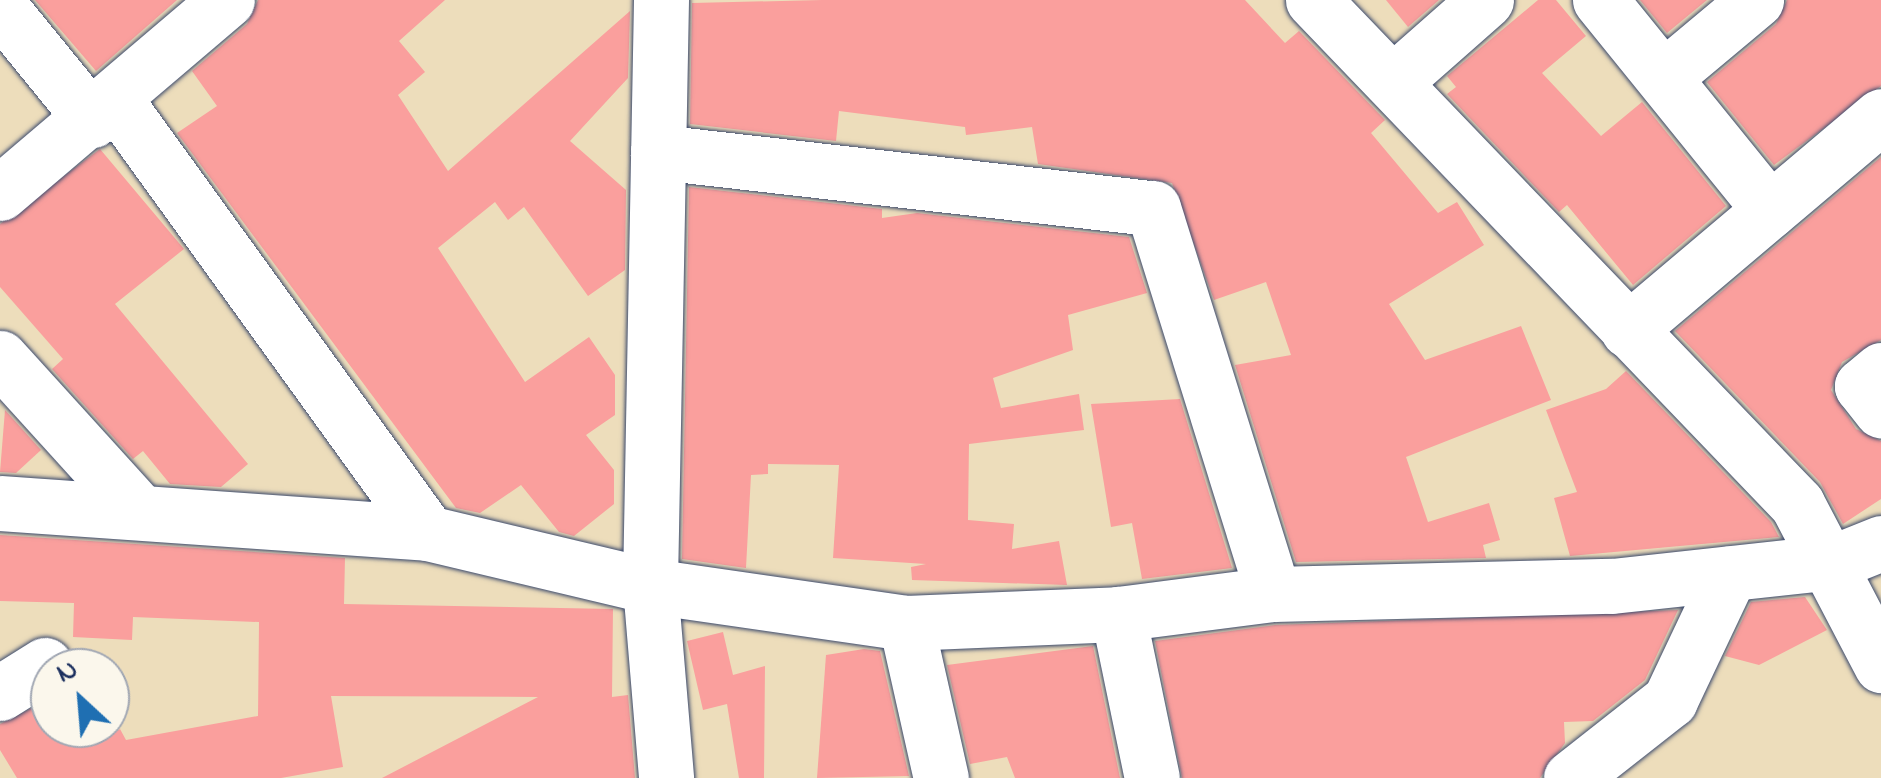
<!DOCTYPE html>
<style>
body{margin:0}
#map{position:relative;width:1881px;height:778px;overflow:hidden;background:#edddbb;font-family:"Indie Flower",sans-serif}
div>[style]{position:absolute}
.building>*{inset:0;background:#fa9f9d}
.roads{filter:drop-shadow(0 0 2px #3a496c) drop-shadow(0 0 2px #3a496c)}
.minor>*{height:55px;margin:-27.5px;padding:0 27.5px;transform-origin:27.5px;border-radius:27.5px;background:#fff}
span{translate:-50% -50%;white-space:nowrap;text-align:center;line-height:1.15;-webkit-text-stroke:10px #fbf7ec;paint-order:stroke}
.north{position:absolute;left:30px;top:648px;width:100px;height:100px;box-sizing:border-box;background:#fbf7ec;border:2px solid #a1a7b3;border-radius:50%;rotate:334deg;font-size:28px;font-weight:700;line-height:40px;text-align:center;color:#1b2f5e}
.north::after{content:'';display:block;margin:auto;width:35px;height:45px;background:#1f6fb2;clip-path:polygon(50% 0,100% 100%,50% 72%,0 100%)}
</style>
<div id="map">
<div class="building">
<i style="clip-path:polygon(35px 0,177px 0,96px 71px)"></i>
<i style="clip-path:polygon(258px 0,445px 0,399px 41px,425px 72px,398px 95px,448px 171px,630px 11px,628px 78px,570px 141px,626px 190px,625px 270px,588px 296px,524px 207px,508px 220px,495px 202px,438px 248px,525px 382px,589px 337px,615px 375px,615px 415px,586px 435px,614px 470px,614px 504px,574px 536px,559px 532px,521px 485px,480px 513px,456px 508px,177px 133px,217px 106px,192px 71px,247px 24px)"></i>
<i style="clip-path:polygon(822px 0,1245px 0,1285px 43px,1299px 31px,1385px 120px,1371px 133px,1438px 213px,1457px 202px,1484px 245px,1389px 304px,1425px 360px,1521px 326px,1551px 400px,1406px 457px,1428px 522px,1489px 503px,1500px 540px,1483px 545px,1486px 558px,1296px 562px,1235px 365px,1291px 355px,1266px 282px,1214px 300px,1172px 183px,1038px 164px,1032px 127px,966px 135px,965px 127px,839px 111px,836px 141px,690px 124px,692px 3px)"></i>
<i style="clip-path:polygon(1386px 0,1439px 0,1408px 27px)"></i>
<i style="clip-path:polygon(1538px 0,1556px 0,1586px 36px,1542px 73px,1601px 136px,1642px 102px,1726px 206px,1633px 285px,1567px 205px,1559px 212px,1447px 94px,1456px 87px,1447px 76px)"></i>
<i style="clip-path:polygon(1640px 0,1707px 0,1667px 33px)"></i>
<i style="clip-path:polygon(1787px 0,1881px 0,1881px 86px,1774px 165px,1707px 82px,1776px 24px)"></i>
<i style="clip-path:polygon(100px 149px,184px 249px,115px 304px,248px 464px,221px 487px,170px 484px,143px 451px,133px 459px,52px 369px,63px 359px,0 287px,0 224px)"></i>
<i style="clip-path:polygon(1881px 157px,1881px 340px,1842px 362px,1831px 390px,1856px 429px,1881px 441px,1881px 499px,1843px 524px,1820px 482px,1675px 331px)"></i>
<i style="clip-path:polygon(689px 187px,882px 209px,882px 218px,917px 213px,1129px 237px,1147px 293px,1068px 315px,1073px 350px,993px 378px,1001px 408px,1079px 394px,1084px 430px,969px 444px,968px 520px,1014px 524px,1012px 549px,1059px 541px,1067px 585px,912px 580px,911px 567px,926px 564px,833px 558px,839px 465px,768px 464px,768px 474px,751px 475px,746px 568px,682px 559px)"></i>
<i style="clip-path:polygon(1626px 371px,1771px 522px,1779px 537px,1570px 556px,1554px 498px,1577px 492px,1546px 410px,1606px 389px)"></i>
<i style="clip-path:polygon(1180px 399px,1232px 568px,1142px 579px,1132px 523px,1111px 527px,1091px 404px)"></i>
<i style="clip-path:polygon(5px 410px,41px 450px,16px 473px,0 472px)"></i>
<i style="clip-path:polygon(0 535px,345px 558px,344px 604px,613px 609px,612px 697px,628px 695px,635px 778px,382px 778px,538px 697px,331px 696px,343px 767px,281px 778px,17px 778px,0 750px,0 724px,50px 699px,50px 728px,76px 728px,88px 747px,120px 729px,126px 740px,258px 716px,259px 622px,133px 617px,132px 640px,73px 637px,74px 603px,0 601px)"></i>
<i style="clip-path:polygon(1805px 597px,1827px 630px,1759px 665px,1725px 656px,1751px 602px)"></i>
<i style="clip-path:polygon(1678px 610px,1645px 680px,1593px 721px,1564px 722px,1565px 743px,1540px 778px,1182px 778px,1155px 641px,1275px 625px)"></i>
<i style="clip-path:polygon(723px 632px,733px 675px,765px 666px,764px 778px,739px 778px,727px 704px,703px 710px,687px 641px)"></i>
<i style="clip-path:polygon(1093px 646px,1120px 778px,1015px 778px,1007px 757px,970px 764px,947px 665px)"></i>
<i style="clip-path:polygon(864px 649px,880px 651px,909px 776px,817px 778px,826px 655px)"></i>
</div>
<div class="roads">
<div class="minor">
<i style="left:661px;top:0;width:586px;rotate:91.08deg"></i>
<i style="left:650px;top:586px;width:193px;rotate:85.2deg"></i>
<i style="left:1313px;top:0;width:699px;rotate:46.16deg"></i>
<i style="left:1797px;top:504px;width:182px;rotate:62.4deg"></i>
<i style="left:1600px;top:0;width:270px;rotate:51deg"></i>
<i style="left:0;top:7px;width:146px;rotate:50.8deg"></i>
<i style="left:1664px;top:77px;width:120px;rotate:-39.9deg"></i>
<i style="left:1393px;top:82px;width:124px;rotate:-41.4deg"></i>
<i style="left:115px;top:100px;width:534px;rotate:54.14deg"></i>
<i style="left:658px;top:152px;width:498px;rotate:6.5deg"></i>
<i style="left:1153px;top:208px;width:404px;rotate:72.7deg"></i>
<i style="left:0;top:193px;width:298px;rotate:-40.4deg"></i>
<i style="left:1628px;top:330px;width:331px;rotate:-40.2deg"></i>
<i style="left:0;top:358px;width:202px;rotate:47.8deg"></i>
<i style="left:1881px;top:370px;width:25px;rotate:140deg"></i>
<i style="left:1862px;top:386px;width:31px;rotate:52deg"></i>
<i style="left:0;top:503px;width:429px;rotate:4deg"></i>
<i style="left:428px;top:533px;width:228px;rotate:13.4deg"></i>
<i style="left:650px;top:586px;width:259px;rotate:8.2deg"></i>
<i style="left:906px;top:623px;width:212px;rotate:-2.4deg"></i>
<i style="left:1118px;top:614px;width:156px;rotate:-7.4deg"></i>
<i style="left:1273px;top:594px;width:339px;rotate:-1.4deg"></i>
<i style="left:1612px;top:586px;width:223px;rotate:-6.2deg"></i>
<i style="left:1834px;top:562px;width:51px;rotate:-22deg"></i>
<i style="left:1118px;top:614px;width:167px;rotate:78.3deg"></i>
<i style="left:906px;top:623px;width:159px;rotate:77.3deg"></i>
<i style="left:0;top:693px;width:53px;rotate:-31.9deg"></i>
<i style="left:1571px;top:778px;width:126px;rotate:-38.2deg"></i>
<i style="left:1670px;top:700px;width:140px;rotate:-64.7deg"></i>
</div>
</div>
<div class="north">N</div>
</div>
